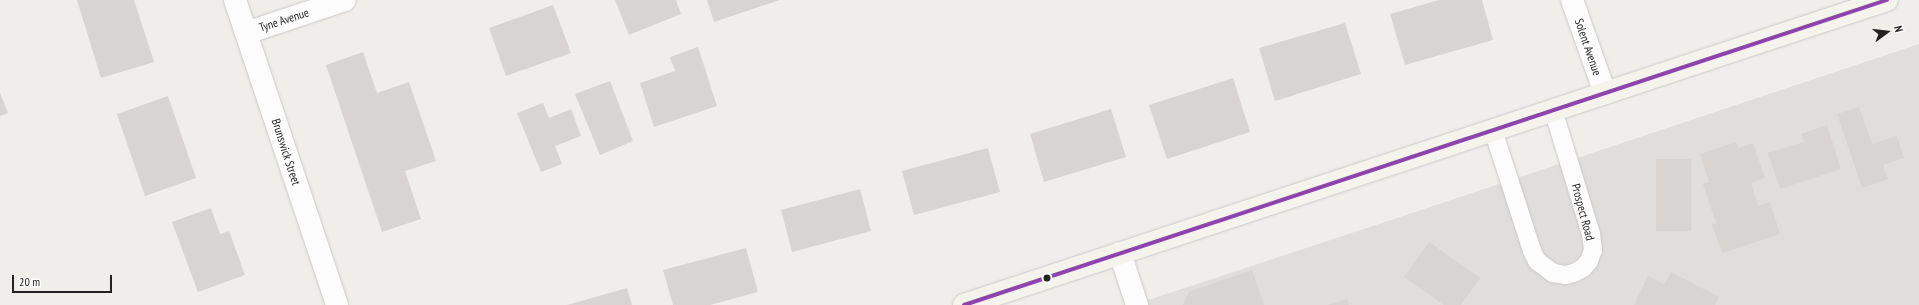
<!DOCTYPE html>
<style>
body{margin:0}
#map{position:relative;width:1919px;height:305px;overflow:hidden;background:#f0eeeb;font-family:"PT Sans Narrow",sans-serif}
div>[style]{position:absolute}
.residential>*{inset:0;background:#dfdedc}
.building>*{inset:0;background:#d7d4d2}
.roads{filter:drop-shadow(0 0 1px #c9c8c7) drop-shadow(0 0 1px #c9c8c7)}
.service>*{height:18px;margin:-9px;padding:0 9px;transform-origin:9px;border-radius:9px;background:#fdfcfc}
.minor>*{height:22px;margin:-11px;padding:0 11px;transform-origin:11px;border-radius:11px;background:#fdfcfc}
.secondary>*{height:22px;margin:-11px;padding:0 11px;transform-origin:11px;border-radius:11px;background:#f4f4ed}
.bus-1>*{height:4px;margin:-2px;padding:0 2px;transform-origin:2px;border-radius:2px;background:#8e44ad}
.dots>*{width:11px;height:11px;translate:-50% -50%;box-sizing:border-box;border:2px solid #fff;border-radius:50%}
span{translate:-50% -50%;white-space:nowrap;text-align:center;line-height:1.15;-webkit-text-stroke:3px #fff;paint-order:stroke}
.street-label{font-size:12px;color:#222}
.north{position:absolute;left:1867px;top:12px;width:40px;height:40px;-webkit-text-stroke:3px #fff;paint-order:stroke;rotate:75deg;font-size:11px;font-weight:700;line-height:16px;text-align:center;color:#222}
.north::after{content:'';display:block;margin:auto;width:14px;height:18px;background:#222;clip-path:polygon(50% 0,100% 100%,50% 72%,0 100%)}
.scale{position:absolute;left:12px;top:275px;width:100px;height:18px;box-sizing:border-box;border:2px solid #222;border-top:0;padding-left:5px;font-size:12px;line-height:14px;white-space:nowrap;color:#222;-webkit-text-stroke:3px #fff;paint-order:stroke}
</style>
<div id="map">
<div class="residential">
<i style="clip-path:polygon(1919px 44px,1919px 305px,1133px 305px,1397px 218px)"></i>
</div>
<div class="building">
<i style="clip-path:polygon(77px 0,134px 0,154px 62px,101px 78px)"></i>
<i style="clip-path:polygon(615px 0,676px 0,681px 14px,629px 35px)"></i>
<i style="clip-path:polygon(707px 0,780px 0,714px 22px)"></i>
<i style="clip-path:polygon(1439px 0,1482px 0,1493px 40px,1405px 65px,1390px 14px)"></i>
<i style="clip-path:polygon(553px 5px,571px 53px,506px 76px,489px 28px)"></i>
<i style="clip-path:polygon(1345px 23px,1361px 74px,1275px 101px,1259px 48px)"></i>
<i style="clip-path:polygon(698px 47px,717px 106px,654px 127px,640px 83px,675px 71px,670px 57px)"></i>
<i style="clip-path:polygon(363px 52px,377px 93px,409px 82px,436px 161px,405px 171px,421px 219px,382px 232px,326px 65px)"></i>
<i style="clip-path:polygon(1233px 78px,1250px 132px,1167px 159px,1149px 105px)"></i>
<i style="clip-path:polygon(610px 81px,633px 141px,600px 155px,575px 94px)"></i>
<i style="clip-path:polygon(0 93px,8px 113px,0 116px)"></i>
<i style="clip-path:polygon(168px 96px,196px 178px,145px 196px,117px 114px)"></i>
<i style="clip-path:polygon(543px 103px,549px 118px,571px 109px,581px 136px,555px 146px,562px 164px,541px 172px,517px 113px)"></i>
<i style="clip-path:polygon(1859px 107px,1872px 144px,1897px 136px,1904px 158px,1883px 165px,1888px 179px,1862px 188px,1837px 114px)"></i>
<i style="clip-path:polygon(1111px 109px,1126px 157px,1044px 182px,1030px 134px)"></i>
<i style="clip-path:polygon(1827px 125px,1841px 169px,1780px 189px,1768px 153px,1804px 142px,1801px 134px)"></i>
<i style="clip-path:polygon(1736px 142px,1738px 148px,1753px 143px,1765px 178px,1751px 183px,1758px 206px,1770px 202px,1780px 234px,1722px 253px,1712px 224px,1716px 223px,1703px 184px,1709px 182px,1700px 154px)"></i>
<i style="clip-path:polygon(988px 148px,1000px 192px,914px 215px,902px 171px)"></i>
<i style="clip-path:polygon(1656px 159px,1691px 159px,1691px 231px,1656px 231px)"></i>
<i style="clip-path:polygon(860px 189px,871px 231px,792px 252px,781px 210px)"></i>
<i style="clip-path:polygon(211px 208px,220px 234px,229px 231px,245px 275px,198px 292px,172px 222px)"></i>
<i style="clip-path:polygon(1429px 242px,1480px 278px,1461px 305px,1444px 305px,1404px 277px)"></i>
<i style="clip-path:polygon(746px 248px,758px 292px,710px 305px,673px 305px,663px 270px)"></i>
<i style="clip-path:polygon(1252px 270px,1264px 305px,1183px 305px,1189px 292px)"></i>
<i style="clip-path:polygon(1671px 272px,1719px 297px,1715px 305px,1634px 305px,1648px 276px,1664px 284px)"></i>
<i style="clip-path:polygon(627px 288px,632px 305px,567px 305px)"></i>
<i style="clip-path:polygon(1347px 299px,1349px 305px,1328px 305px)"></i>
</div>
<div class="roads">
<div class="service">
<i style="left:1493px;top:130px;width:127px;rotate:72.1deg"></i>
<i style="left:1532px;top:251px;width:11px;rotate:63deg"></i>
<i style="left:1537px;top:261px;width:20px;rotate:37deg"></i>
<i style="left:1553px;top:273px;width:12px;rotate:9deg"></i>
<i style="left:1565px;top:275px;width:9px;rotate:-13deg"></i>
<i style="left:1574px;top:273px;width:10px;rotate:-29deg"></i>
<i style="left:1583px;top:268px;width:9px;rotate:-49deg"></i>
<i style="left:1589px;top:261px;width:12px;rotate:-70deg"></i>
<i style="left:1593px;top:250px;width:16px;rotate:-97deg"></i>
<i style="left:1591px;top:234px;width:130px;rotate:-107deg"></i>
</div>
<div class="minor">
<i style="left:235px;top:0;width:322px;rotate:71.5deg"></i>
<i style="left:1572px;top:0;width:99px;rotate:70.5deg"></i>
<i style="left:246px;top:33px;width:104px;rotate:-18.4deg"></i>
<i style="left:1120px;top:253px;width:55px;rotate:71.9deg"></i>
</div>
<div class="secondary">
<i style="left:964px;top:305px;width:972px;rotate:-18.29deg"></i>
</div>
</div>
<div class="bus-1">
<i style="left:964px;top:305px;width:972px;rotate:-18.29deg"></i>
</div>
<div class="dots">
<i style="left:1047px;top:278px;background:#222"></i>
</div>
<div class="street-label">
<span style="left:284px;top:20px;rotate:-18deg">Tyne Avenue</span>
<span style="left:1588px;top:47px;rotate:71deg">Solent Avenue</span>
<span style="left:286px;top:152px;rotate:72deg">Brunswick Street</span>
<span style="left:1583px;top:212px;rotate:75deg">Prospect Road</span>
</div>
<div class="north">N</div>
<div class="scale">20 m</div>
</div>
